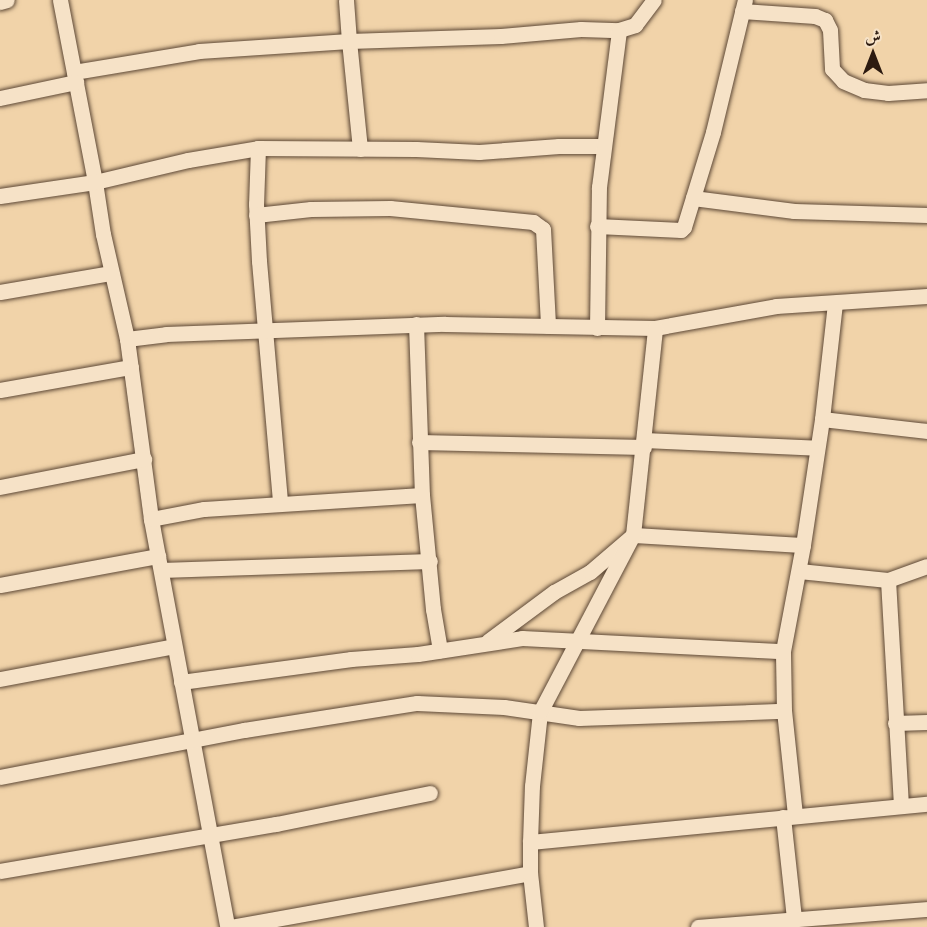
<!DOCTYPE html>
<meta charset="utf-8">
<style>
body{margin:0}
#map{position:relative;width:927px;height:927px;overflow:hidden;background:#f1d3a9;font-family:"Gentium Book Plus",Amiri,serif}
div>[style]{position:absolute}
.roads{filter:drop-shadow(0 0 2px #5d4836) drop-shadow(0 0 2px #5d4836)}
.street>*{height:15px;margin:-7.5px;padding:0 7.5px;transform-origin:7.5px;border-radius:7.5px;background:#f6e2c7}
span{translate:-50% -50%;white-space:nowrap;text-align:center;line-height:1.15;-webkit-text-stroke:6px #f6e2c7;paint-order:stroke}
.north{position:absolute;left:843px;top:24px;width:60px;height:60px;-webkit-text-stroke:4px #f6e2c7;paint-order:stroke;rotate:0deg;font-size:16px;font-weight:700;line-height:24px;text-align:center;color:#2c1a10}
.north::after{content:'';display:block;margin:auto;width:21px;height:27px;background:#2c1a10;clip-path:polygon(50% 0,100% 100%,50% 72%,0 100%)}
</style>
<div id="map">
<div class="roads">
<div class="street">
<i style="left:60px;top:0;width:185px;rotate:79.1deg"></i>
<i style="left:95px;top:182px;width:53px;rotate:81.3deg"></i>
<i style="left:103px;top:234px;width:108px;rotate:77.1deg"></i>
<i style="left:127px;top:339px;width:182px;rotate:82.4deg"></i>
<i style="left:151px;top:519px;width:415px;rotate:79.4deg"></i>
<i style="left:0;top:2px;width:7px;rotate:-16deg"></i>
<i style="left:742px;top:11px;width:73px;rotate:3.9deg"></i>
<i style="left:815px;top:16px;width:11px;rotate:22deg"></i>
<i style="left:825px;top:20px;width:11px;rotate:63deg"></i>
<i style="left:830px;top:30px;width:39px;rotate:87deg"></i>
<i style="left:832px;top:69px;width:16px;rotate:47deg"></i>
<i style="left:843px;top:81px;width:23px;rotate:23deg"></i>
<i style="left:864px;top:90px;width:24px;rotate:7deg"></i>
<i style="left:888px;top:93px;width:39px;rotate:-4deg"></i>
<i style="left:74px;top:72px;width:127px;rotate:-9.5deg"></i>
<i style="left:199px;top:51px;width:150px;rotate:-3.8deg"></i>
<i style="left:349px;top:41px;width:41px;rotate:-94.2deg"></i>
<i style="left:0;top:98px;width:78px;rotate:-11.9deg"></i>
<i style="left:258px;top:148px;width:56px;rotate:92deg"></i>
<i style="left:256px;top:204px;width:57px;rotate:87deg"></i>
<i style="left:259px;top:261px;width:243px;rotate:85deg"></i>
<i style="left:360px;top:149px;width:109px;rotate:-95.8deg"></i>
<i style="left:349px;top:41px;width:152px;rotate:-1.9deg"></i>
<i style="left:501px;top:36px;width:80px;rotate:-5deg"></i>
<i style="left:581px;top:29px;width:38px;rotate:2deg"></i>
<i style="left:619px;top:30px;width:17px;rotate:-17deg"></i>
<i style="left:635px;top:25px;width:31px;rotate:-53deg"></i>
<i style="left:0;top:196px;width:96px;rotate:-8.4deg"></i>
<i style="left:95px;top:182px;width:96px;rotate:-13.3deg"></i>
<i style="left:188px;top:160px;width:71px;rotate:-9.7deg"></i>
<i style="left:258px;top:148px;width:158px;rotate:0.4deg"></i>
<i style="left:416px;top:149px;width:63px;rotate:2.7deg"></i>
<i style="left:479px;top:152px;width:80px;rotate:-4.3deg"></i>
<i style="left:559px;top:146px;width:44px"></i>
<i style="left:693px;top:198px;width:102px;rotate:7.3deg"></i>
<i style="left:794px;top:211px;width:133px;rotate:1.7deg"></i>
<i style="left:256px;top:215px;width:55px;rotate:-6.2deg"></i>
<i style="left:311px;top:209px;width:79px;rotate:-0.7deg"></i>
<i style="left:390px;top:208px;width:144px;rotate:5.6deg"></i>
<i style="left:533px;top:222px;width:12px;rotate:35deg"></i>
<i style="left:543px;top:229px;width:97px;rotate:87deg"></i>
<i style="left:597px;top:226px;width:84px;rotate:2.7deg"></i>
<i style="left:681px;top:230px;width:4px;rotate:-45deg"></i>
<i style="left:684px;top:227px;width:99px;rotate:-73deg"></i>
<i style="left:713px;top:132px;width:136px;rotate:-76.4deg"></i>
<i style="left:0;top:292px;width:113px;rotate:-9.7deg"></i>
<i style="left:416px;top:324px;width:171px;rotate:88deg"></i>
<i style="left:422px;top:495px;width:115px;rotate:84.5deg"></i>
<i style="left:433px;top:609px;width:42px;rotate:80.3deg"></i>
<i style="left:597px;top:328px;width:141px;rotate:-89.2deg"></i>
<i style="left:599px;top:187px;width:158px;rotate:-82.7deg"></i>
<i style="left:127px;top:339px;width:39px;rotate:-7deg"></i>
<i style="left:166px;top:334px;width:279px;rotate:-2.1deg"></i>
<i style="left:445px;top:324px;width:210px;rotate:1.1deg"></i>
<i style="left:655px;top:328px;width:123px;rotate:-10.3deg"></i>
<i style="left:776px;top:306px;width:151px;rotate:-3.8deg"></i>
<i style="left:0;top:390px;width:133px;rotate:-10deg"></i>
<i style="left:822px;top:419px;width:106px;rotate:6.5deg"></i>
<i style="left:644px;top:440px;width:173px;rotate:2.6deg"></i>
<i style="left:419px;top:442px;width:225px;rotate:1.3deg"></i>
<i style="left:0;top:487px;width:147px;rotate:-11deg"></i>
<i style="left:151px;top:519px;width:54px;rotate:-10.7deg"></i>
<i style="left:204px;top:509px;width:218px;rotate:-3.7deg"></i>
<i style="left:161px;top:570px;width:269px;rotate:-1.9deg"></i>
<i style="left:799px;top:571px;width:89px;rotate:5.8deg"></i>
<i style="left:888px;top:580px;width:41px;rotate:-19.7deg"></i>
<i style="left:888px;top:580px;width:226px;rotate:86.7deg"></i>
<i style="left:0;top:585px;width:161px;rotate:-10.4deg"></i>
<i style="left:488px;top:641px;width:82px;rotate:-36.6deg"></i>
<i style="left:554px;top:592px;width:41px;rotate:-29.1deg"></i>
<i style="left:590px;top:572px;width:57px;rotate:-40.7deg"></i>
<i style="left:633px;top:535px;width:170px;rotate:3.4deg"></i>
<i style="left:0;top:679px;width:177px;rotate:-10.7deg"></i>
<i style="left:181px;top:682px;width:172px;rotate:-7.7deg"></i>
<i style="left:351px;top:659px;width:67px;rotate:-4.3deg"></i>
<i style="left:418px;top:654px;width:105px;rotate:-8.7deg"></i>
<i style="left:522px;top:638px;width:261px;rotate:2.9deg"></i>
<i style="left:895px;top:723px;width:32px;rotate:-2deg"></i>
<i style="left:0;top:777px;width:248px;rotate:-10.9deg"></i>
<i style="left:244px;top:730px;width:175px;rotate:-8.9deg"></i>
<i style="left:417px;top:703px;width:87px;rotate:2.6deg"></i>
<i style="left:504px;top:707px;width:76px;rotate:8.3deg"></i>
<i style="left:579px;top:718px;width:205px;rotate:-2deg"></i>
<i style="left:795px;top:815px;width:105px;rotate:-96deg"></i>
<i style="left:784px;top:711px;width:60px;rotate:-91deg"></i>
<i style="left:783px;top:651px;width:108px;rotate:-79.3deg"></i>
<i style="left:803px;top:545px;width:127px;rotate:-81.4deg"></i>
<i style="left:822px;top:419px;width:117px;rotate:-83.6deg"></i>
<i style="left:783px;top:817px;width:103px;rotate:83.8deg"></i>
<i style="left:530px;top:842px;width:399px;rotate:-5.5deg"></i>
<i style="left:0;top:871px;width:280px;rotate:-9.7deg"></i>
<i style="left:276px;top:824px;width:157px;rotate:-11.4deg"></i>
<i style="left:231px;top:927px;width:304px;rotate:-10.2deg"></i>
<i style="left:536px;top:927px;width:54px;rotate:-96.3deg"></i>
<i style="left:530px;top:873px;width:31px;rotate:-90deg"></i>
<i style="left:530px;top:842px;width:56px;rotate:-88deg"></i>
<i style="left:532px;top:786px;width:74px;rotate:-83.8deg"></i>
<i style="left:540px;top:712px;width:200px;rotate:-62.3deg"></i>
<i style="left:633px;top:535px;width:208px;rotate:-83.9deg"></i>
<i style="left:698px;top:927px;width:230px;rotate:-4.5deg"></i>
</div>
</div>
<div class="north">ش</div>
</div>
